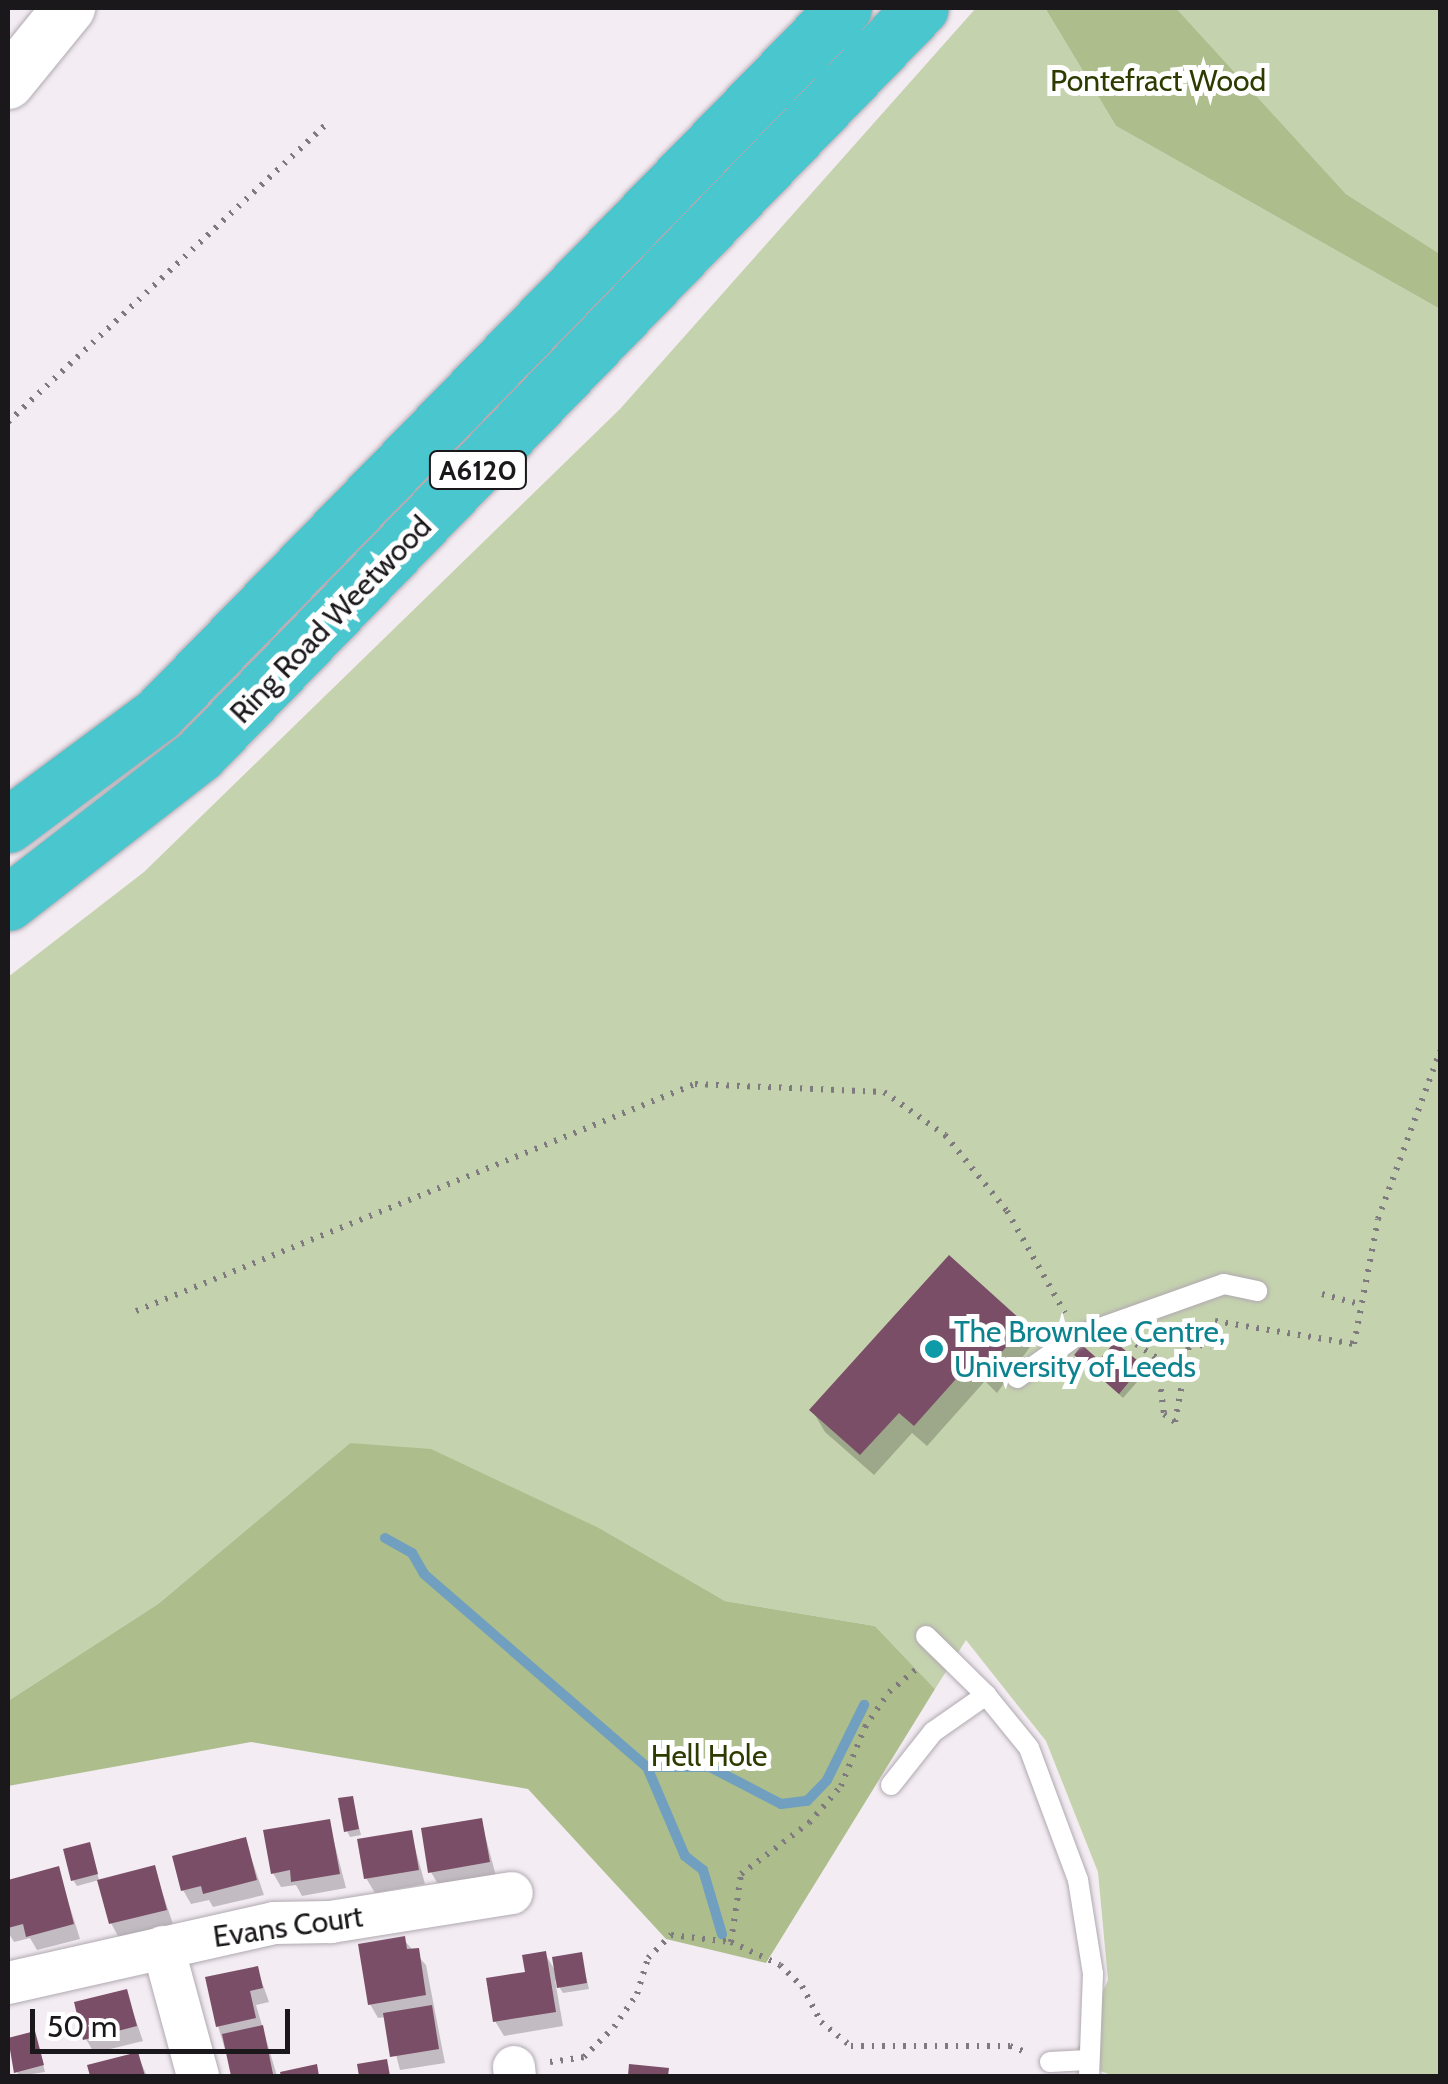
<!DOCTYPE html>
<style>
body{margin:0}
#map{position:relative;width:1448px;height:2084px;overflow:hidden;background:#f3ecf3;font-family:Cabin,sans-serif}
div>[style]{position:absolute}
.green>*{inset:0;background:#c5d2ae}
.forest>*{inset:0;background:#adbe8c}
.shadow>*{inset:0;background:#0003}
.stream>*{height:10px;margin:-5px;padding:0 5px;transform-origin:5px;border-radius:5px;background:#709fbf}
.building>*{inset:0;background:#7b4e68}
.path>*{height:6px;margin-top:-3px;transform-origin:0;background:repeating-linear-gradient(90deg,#7f7a7f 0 2.5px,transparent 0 10.5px)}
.roads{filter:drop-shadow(0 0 2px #b0a9b0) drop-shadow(0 0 2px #b0a9b0)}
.service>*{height:20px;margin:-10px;padding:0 10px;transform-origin:10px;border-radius:10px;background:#fff}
.minor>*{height:42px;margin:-21px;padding:0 21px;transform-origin:21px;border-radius:21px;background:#fff}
.tertiary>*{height:52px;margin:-26px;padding:0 26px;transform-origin:26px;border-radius:26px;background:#fff}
.trunk>*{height:55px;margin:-27.5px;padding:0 27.5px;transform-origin:27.5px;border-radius:27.5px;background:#4ac6ce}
.dots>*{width:28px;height:28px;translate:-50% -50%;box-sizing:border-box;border:5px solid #fff;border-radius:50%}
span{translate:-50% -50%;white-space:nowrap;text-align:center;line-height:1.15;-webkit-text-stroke:10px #fff;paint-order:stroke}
.shield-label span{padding:2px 8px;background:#fff;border:2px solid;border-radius:8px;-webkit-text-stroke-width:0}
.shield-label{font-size:28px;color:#1b181b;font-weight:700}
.park-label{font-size:30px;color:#2d3a00}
.street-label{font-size:30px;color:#1b181b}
.culture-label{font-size:30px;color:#0d838f}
.left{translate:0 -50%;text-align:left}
.frame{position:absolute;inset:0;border:10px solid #1b181b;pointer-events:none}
.scale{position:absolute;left:30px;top:2009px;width:260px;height:45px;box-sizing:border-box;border:5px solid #1b181b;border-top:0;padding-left:12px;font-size:30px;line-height:35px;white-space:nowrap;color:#1b181b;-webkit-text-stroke:8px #fff;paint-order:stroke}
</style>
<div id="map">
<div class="green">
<i style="clip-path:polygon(976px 8px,1045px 8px,1116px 126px,1440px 309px,1440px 2076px,1114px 2076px,1072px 2061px,1108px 1980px,1098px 1872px,1046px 1741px,966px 1640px,935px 1689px,875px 1626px,725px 1601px,601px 1529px,350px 1443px,158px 1604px,8px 1701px,8px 977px,144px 872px,620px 409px)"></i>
<i style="clip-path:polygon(1176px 8px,1440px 8px,1440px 254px,1346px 194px)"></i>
</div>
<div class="forest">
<i style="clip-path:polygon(1045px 8px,1176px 8px,1346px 194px,1440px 254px,1440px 309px,1116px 126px)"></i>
<i style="clip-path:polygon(350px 1443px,431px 1449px,601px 1529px,725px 1601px,875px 1626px,935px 1689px,766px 1963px,666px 1939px,528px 1789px,251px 1742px,8px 1786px,8px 1701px,158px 1604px)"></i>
</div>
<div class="shadow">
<i style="clip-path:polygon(1019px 1321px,1032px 1344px,997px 1393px,985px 1381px,927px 1446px,912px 1433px,874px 1475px,825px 1432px,812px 1410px)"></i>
<i style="clip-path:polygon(1077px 1355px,1141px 1367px,1145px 1373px,1123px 1398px)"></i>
<i style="clip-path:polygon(352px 1799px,361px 1835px,350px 1837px,347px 1831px)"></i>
<i style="clip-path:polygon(481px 1820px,496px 1876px,439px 1886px,431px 1872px)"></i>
<i style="clip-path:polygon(329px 1822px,346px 1888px,302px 1896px,296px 1885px,281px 1887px,273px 1873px)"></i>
<i style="clip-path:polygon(411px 1833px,425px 1884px,375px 1893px,366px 1878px)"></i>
<i style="clip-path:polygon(245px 1840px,264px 1895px,213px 1907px,209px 1900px,191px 1904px,183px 1890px)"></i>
<i style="clip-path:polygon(92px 1852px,99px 1880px,77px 1886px,73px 1880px)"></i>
<i style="clip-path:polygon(154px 1868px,173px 1924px,119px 1938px,111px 1923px)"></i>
<i style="clip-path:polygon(58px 1869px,80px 1939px,37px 1950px,30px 1938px,14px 1942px,8px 1932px,8px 1882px)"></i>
<i style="clip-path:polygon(403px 1939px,426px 1965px,445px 2063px,400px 2070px,386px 2017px,378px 2018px,370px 2004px)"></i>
<i style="clip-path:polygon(545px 1954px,558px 1975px,581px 1955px,589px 1989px,563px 1993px,555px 1980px,563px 2026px,504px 2036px,495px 2021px)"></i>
<i style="clip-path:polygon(257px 1968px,269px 2002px,256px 2005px,277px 2076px,233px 2076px,218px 2026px)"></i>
<i style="clip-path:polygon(126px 1992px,143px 2041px,94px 2053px,86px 2039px)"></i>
<i style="clip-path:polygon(37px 2040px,45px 2072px,19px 2076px,17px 2072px)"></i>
<i style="clip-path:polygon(137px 2054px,147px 2076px,92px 2076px,90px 2066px)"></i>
</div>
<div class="stream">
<i style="left:385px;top:1538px;width:31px;rotate:29deg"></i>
<i style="left:412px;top:1553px;width:24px;rotate:60deg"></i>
<i style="left:424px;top:1574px;width:295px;rotate:40.9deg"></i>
<i style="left:647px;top:1767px;width:63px"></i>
<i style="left:710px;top:1767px;width:80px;rotate:27.5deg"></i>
<i style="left:781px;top:1804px;width:26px;rotate:-7deg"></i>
<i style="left:807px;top:1801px;width:29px;rotate:-46deg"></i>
<i style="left:827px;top:1780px;width:84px;rotate:-63.7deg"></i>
<i style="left:647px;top:1767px;width:97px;rotate:66.9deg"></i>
<i style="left:685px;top:1856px;width:23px;rotate:38deg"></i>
<i style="left:703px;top:1870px;width:67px;rotate:73.5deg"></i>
</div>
<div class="building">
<i style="clip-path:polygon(949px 1255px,1021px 1320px,1015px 1337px,984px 1372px,972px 1361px,914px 1426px,899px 1413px,860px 1455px,809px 1410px)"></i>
<i style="clip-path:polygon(1115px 1342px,1143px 1365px,1119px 1394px,1074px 1355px,1082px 1345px,1099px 1360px)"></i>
<i style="clip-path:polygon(353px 1796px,359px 1829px,344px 1832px,338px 1798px)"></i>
<i style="clip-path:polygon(482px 1818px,490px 1862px,428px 1873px,421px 1828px)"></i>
<i style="clip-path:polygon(330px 1819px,340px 1874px,291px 1882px,290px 1870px,271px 1874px,263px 1830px)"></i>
<i style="clip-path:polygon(412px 1830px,419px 1870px,364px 1879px,357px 1839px)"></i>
<i style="clip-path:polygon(246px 1837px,257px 1880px,203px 1894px,201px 1886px,181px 1891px,172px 1856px)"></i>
<i style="clip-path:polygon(90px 1842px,98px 1874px,71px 1881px,63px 1849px)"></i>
<i style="clip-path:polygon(155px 1865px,167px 1910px,109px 1924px,97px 1880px)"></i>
<i style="clip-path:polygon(59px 1866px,74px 1924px,26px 1937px,23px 1924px,8px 1928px,8px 1880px)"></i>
<i style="clip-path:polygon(405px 1936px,407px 1949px,419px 1948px,426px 1995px,368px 2005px,358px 1944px)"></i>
<i style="clip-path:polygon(546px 1951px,556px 2012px,493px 2022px,486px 1978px,525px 1972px,522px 1955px)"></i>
<i style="clip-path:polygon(582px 1952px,587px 1983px,557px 1988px,552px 1957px)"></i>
<i style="clip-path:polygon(258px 1966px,263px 1988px,250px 1991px,256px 2018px,216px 2027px,205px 1977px)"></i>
<i style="clip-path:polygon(127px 1989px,137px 2026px,83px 2040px,74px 2002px)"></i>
<i style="clip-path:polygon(432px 2005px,439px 2049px,390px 2057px,383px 2013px)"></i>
<i style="clip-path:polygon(263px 2025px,273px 2074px,231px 2076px,222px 2034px)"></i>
<i style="clip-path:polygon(35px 2031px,44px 2065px,14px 2073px,8px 2038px)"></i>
<i style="clip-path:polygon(138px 2052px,145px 2076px,90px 2076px,87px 2065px)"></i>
<i style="clip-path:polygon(387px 2059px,390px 2076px,359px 2076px,357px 2064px)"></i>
<i style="clip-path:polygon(317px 2064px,319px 2076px,281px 2076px,280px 2072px)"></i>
<i style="clip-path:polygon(629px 2064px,669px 2068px,668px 2076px,628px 2076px)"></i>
</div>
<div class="path">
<i style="left:8px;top:422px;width:438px;rotate:-43.1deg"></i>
<i style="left:1322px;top:1294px;width:39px;rotate:15deg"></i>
<i style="left:136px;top:1311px;width:603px;rotate:-22.1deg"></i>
<i style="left:695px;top:1084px;width:189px;rotate:2.4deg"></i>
<i style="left:884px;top:1092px;width:75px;rotate:35.2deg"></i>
<i style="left:945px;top:1135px;width:98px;rotate:50.8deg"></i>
<i style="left:1007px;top:1211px;width:117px;rotate:60.4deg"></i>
<i style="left:1190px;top:1343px;width:21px;rotate:11deg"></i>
<i style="left:1211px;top:1347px;width:26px;rotate:-81deg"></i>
<i style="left:1215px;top:1321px;width:141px;rotate:9.4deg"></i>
<i style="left:1354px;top:1344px;width:127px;rotate:-79.1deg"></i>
<i style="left:1378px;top:1219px;width:179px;rotate:-69.7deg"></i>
<i style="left:1136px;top:1344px;width:25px;rotate:34deg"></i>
<i style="left:1157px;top:1358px;width:56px;rotate:82.9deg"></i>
<i style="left:1164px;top:1414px;width:14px;rotate:36deg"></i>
<i style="left:1175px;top:1422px;width:100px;rotate:-79.6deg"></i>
<i style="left:731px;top:1942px;width:54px;rotate:25.1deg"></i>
<i style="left:780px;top:1965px;width:30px;rotate:44deg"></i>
<i style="left:802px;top:1986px;width:41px;rotate:62.2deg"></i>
<i style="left:821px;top:2022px;width:38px;rotate:39deg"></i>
<i style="left:851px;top:2046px;width:159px"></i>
<i style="left:1010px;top:2046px;width:17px;rotate:21deg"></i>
<i style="left:550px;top:2062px;width:34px;rotate:-8deg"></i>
<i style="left:584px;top:2057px;width:42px;rotate:-45deg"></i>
<i style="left:614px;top:2027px;width:40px;rotate:-55.1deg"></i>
<i style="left:637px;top:1994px;width:38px;rotate:-73deg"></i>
<i style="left:648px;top:1958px;width:33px;rotate:-45deg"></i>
<i style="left:671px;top:1935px;width:60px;rotate:6.7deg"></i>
<i style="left:731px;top:1942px;width:69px;rotate:-81.6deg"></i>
<i style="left:741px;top:1874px;width:85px;rotate:-36.9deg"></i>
<i style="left:809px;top:1823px;width:49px;rotate:-49.1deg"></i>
<i style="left:841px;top:1786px;width:64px;rotate:-67.9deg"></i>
<i style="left:865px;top:1727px;width:42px;rotate:-55.6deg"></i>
<i style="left:889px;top:1692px;width:39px;rotate:-40deg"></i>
</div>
<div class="roads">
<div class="service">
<i style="left:1017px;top:1378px;width:71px;rotate:-35.3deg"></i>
<i style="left:1075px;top:1337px;width:158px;rotate:-19.6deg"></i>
<i style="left:1224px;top:1284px;width:34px;rotate:12deg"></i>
<i style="left:926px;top:1636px;width:84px;rotate:44.5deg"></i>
<i style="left:891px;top:1785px;width:68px;rotate:-51.6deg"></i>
<i style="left:933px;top:1732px;width:65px;rotate:-34.9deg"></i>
<i style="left:986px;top:1695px;width:68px;rotate:50.9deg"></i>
<i style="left:1029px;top:1748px;width:141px;rotate:69.6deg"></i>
<i style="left:1078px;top:1880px;width:95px;rotate:80.9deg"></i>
<i style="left:1093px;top:1974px;width:102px;rotate:92.2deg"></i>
<i style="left:1050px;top:2062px;width:38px;rotate:-3deg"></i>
</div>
<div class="minor">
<i style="left:163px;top:1947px;width:134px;rotate:74.8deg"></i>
<i style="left:8px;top:1983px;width:273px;rotate:-12.7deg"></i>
<i style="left:274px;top:1923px;width:57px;rotate:-1deg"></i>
<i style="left:331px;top:1922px;width:183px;rotate:-9.1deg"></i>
<i style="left:514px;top:2067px;width:9px;rotate:84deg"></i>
</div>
<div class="tertiary">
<i style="left:8px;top:83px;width:97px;rotate:-50.9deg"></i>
</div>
<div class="trunk">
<i style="left:8px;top:825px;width:187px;rotate:-36.5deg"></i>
<i style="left:158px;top:714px;width:984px;rotate:-45.82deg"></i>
<i style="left:8px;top:903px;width:243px;rotate:-37.8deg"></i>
<i style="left:200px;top:754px;width:1037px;rotate:-45.98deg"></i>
</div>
</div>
<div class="dots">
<i style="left:934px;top:1349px;background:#0f9aa8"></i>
</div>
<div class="shield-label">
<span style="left:478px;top:470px">A6120</span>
</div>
<div class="park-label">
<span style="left:1158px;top:81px">Pontefract Wood</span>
<span style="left:709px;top:1756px">Hell Hole</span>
</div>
<div class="street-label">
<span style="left:331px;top:620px;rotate:-46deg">Ring Road Weetwood</span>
<span style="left:288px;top:1927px;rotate:-8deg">Evans Court</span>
</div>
<div class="culture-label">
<span class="left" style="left:954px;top:1349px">The Brownlee Centre,<br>University of Leeds</span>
</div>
<div class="frame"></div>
<div class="scale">50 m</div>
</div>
